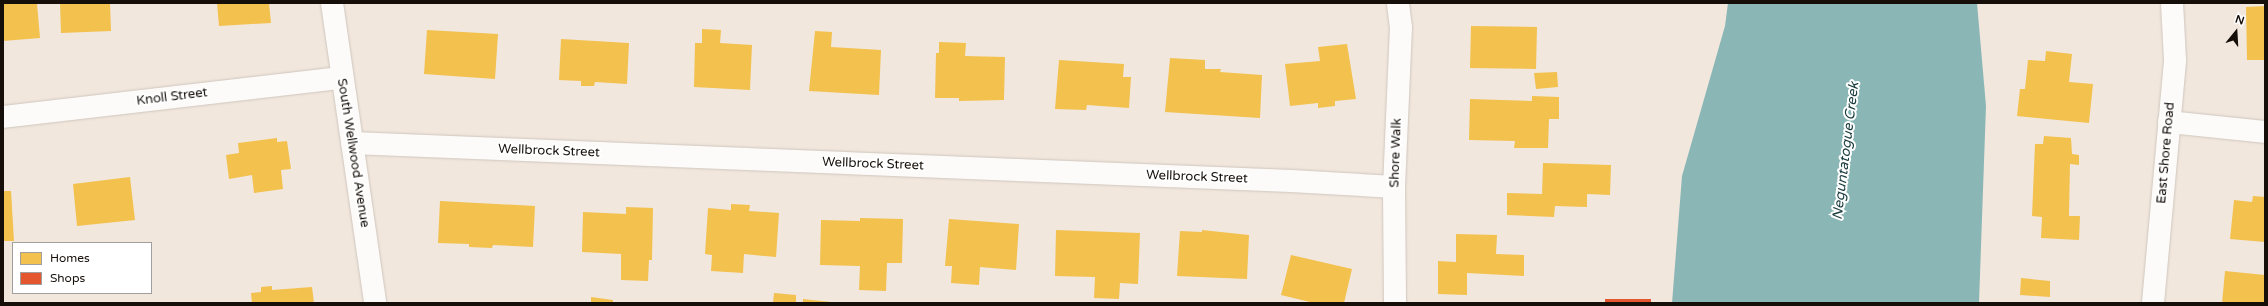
<!DOCTYPE html>
<style>
body{margin:0}
#map{position:relative;width:2268px;height:306px;overflow:hidden;background:#f2e7dd;font-family:"Varela Round",sans-serif}
div>[style]{position:absolute}
.water>*{inset:0;background:#8ab6b6}
.homes>*{inset:0;background:#f2c14e}
.shops>*{inset:0;background:#e4572e}
.roads{filter:drop-shadow(0 0 1px #cec6bd) drop-shadow(0 0 1px #cec6bd)}
.street>*{height:22px;margin:-11px;padding:0 11px;transform-origin:11px;border-radius:11px;background:#fdfbfa}
.secondary>*{height:22px;margin:-11px;padding:0 11px;transform-origin:11px;border-radius:11px;background:#fdfbfa}
span{translate:-50% -50%;white-space:nowrap;text-align:center;line-height:1.15;-webkit-text-stroke:4px #fff;paint-order:stroke}
.street-label{font-size:13px;color:#150e09}
.water-label{font-size:14px;color:#193b3d;font-style:italic}
.frame{position:absolute;inset:0;border:4px solid #150e09;pointer-events:none}
.legend{position:absolute;left:12px;top:242px;width:140px;height:52px;box-sizing:border-box;background:#fff;border:1px solid #a19f9d;margin:0;padding:5px 7px;list-style:none;font-size:12px;color:#150e09}
.legend li{display:flex;align-items:center;gap:8px;height:20px}
.legend b{width:20px;border:1px solid #a19f9d}
.north{position:absolute;left:2216px;top:12px;width:40px;height:40px;-webkit-text-stroke:3px #fff;paint-order:stroke;rotate:18deg;font-size:11px;font-weight:700;line-height:16px;text-align:center;color:#150e09}
.north::after{content:'';display:block;margin:auto;width:14px;height:18px;background:#150e09;clip-path:polygon(50% 0,100% 100%,50% 72%,0 100%)}
</style>
<div id="map">
<div class="water">
<i style="clip-path:polygon(1728px 3px,1977px 3px,1986px 106px,1979px 303px,1672px 303px,1682px 176px,1725px 26px)"></i>
</div>
<div class="homes">
<i style="clip-path:polygon(3px 3px,37px 3px,40px 38px,3px 41px)"></i>
<i style="clip-path:polygon(60px 3px,110px 3px,111px 31px,61px 33px)"></i>
<i style="clip-path:polygon(217px 3px,269px 3px,271px 23px,219px 26px)"></i>
<i style="clip-path:polygon(2265px 6px,2265px 60px,2247px 60px,2246px 7px)"></i>
<i style="clip-path:polygon(1471px 26px,1537px 27px,1536px 69px,1470px 68px)"></i>
<i style="clip-path:polygon(702px 29px,721px 30px,720px 43px,752px 45px,750px 90px,694px 87px,695px 43px,702px 43px)"></i>
<i style="clip-path:polygon(427px 30px,498px 34px,495px 79px,424px 74px)"></i>
<i style="clip-path:polygon(815px 31px,832px 32px,831px 47px,881px 50px,879px 95px,809px 91px)"></i>
<i style="clip-path:polygon(561px 39px,629px 43px,627px 84px,595px 82px,594px 86px,581px 86px,581px 81px,559px 80px)"></i>
<i style="clip-path:polygon(939px 42px,966px 43px,965px 56px,1005px 57px,1004px 100px,959px 101px,959px 98px,935px 98px,936px 53px,939px 53px)"></i>
<i style="clip-path:polygon(1347px 44px,1356px 99px,1335px 101px,1335px 106px,1318px 108px,1318px 103px,1290px 106px,1285px 64px,1320px 61px,1318px 47px)"></i>
<i style="clip-path:polygon(2046px 51px,2072px 54px,2069px 82px,2093px 84px,2089px 123px,2017px 116px,2020px 89px,2025px 89px,2028px 60px,2045px 61px)"></i>
<i style="clip-path:polygon(1170px 58px,1205px 60px,1205px 69px,1221px 69px,1220px 72px,1262px 75px,1260px 118px,1165px 112px)"></i>
<i style="clip-path:polygon(1059px 60px,1124px 64px,1123px 77px,1131px 77px,1129px 108px,1087px 105px,1086px 110px,1055px 109px)"></i>
<i style="clip-path:polygon(1557px 72px,1558px 87px,1536px 89px,1534px 73px)"></i>
<i style="clip-path:polygon(1532px 96px,1559px 97px,1559px 119px,1549px 119px,1548px 148px,1514px 148px,1515px 141px,1469px 140px,1470px 99px,1532px 101px)"></i>
<i style="clip-path:polygon(2044px 136px,2071px 138px,2072px 154px,2079px 155px,2079px 165px,2070px 164px,2069px 216px,2080px 216px,2079px 240px,2041px 238px,2042px 217px,2032px 216px,2035px 144px,2043px 144px)"></i>
<i style="clip-path:polygon(277px 138px,277px 142px,287px 141px,291px 169px,281px 170px,283px 189px,254px 193px,252px 175px,229px 179px,226px 155px,239px 153px,238px 143px)"></i>
<i style="clip-path:polygon(1543px 163px,1611px 165px,1610px 195px,1587px 194px,1587px 207px,1555px 206px,1554px 217px,1507px 215px,1507px 193px,1542px 194px)"></i>
<i style="clip-path:polygon(130px 177px,135px 220px,77px 226px,73px 184px)"></i>
<i style="clip-path:polygon(3px 191px,11px 191px,14px 241px,3px 241px)"></i>
<i style="clip-path:polygon(2253px 196px,2265px 197px,2265px 242px,2230px 239px,2234px 200px,2252px 202px)"></i>
<i style="clip-path:polygon(440px 201px,535px 206px,533px 247px,493px 245px,492px 248px,469px 247px,469px 244px,438px 243px)"></i>
<i style="clip-path:polygon(731px 204px,750px 205px,749px 211px,779px 213px,776px 257px,744px 254px,743px 273px,711px 271px,712px 255px,705px 254px,708px 208px,731px 210px)"></i>
<i style="clip-path:polygon(626px 207px,653px 208px,652px 260px,649px 260px,648px 281px,621px 280px,621px 254px,582px 252px,583px 212px,626px 214px)"></i>
<i style="clip-path:polygon(860px 218px,903px 219px,902px 263px,887px 263px,886px 291px,859px 290px,860px 266px,820px 265px,821px 220px,860px 221px)"></i>
<i style="clip-path:polygon(949px 219px,1019px 224px,1016px 270px,980px 267px,979px 285px,951px 283px,952px 266px,945px 266px)"></i>
<i style="clip-path:polygon(1056px 230px,1140px 233px,1138px 284px,1120px 283px,1119px 299px,1094px 298px,1095px 277px,1055px 276px)"></i>
<i style="clip-path:polygon(1202px 230px,1249px 235px,1247px 279px,1177px 276px,1180px 231px,1202px 232px)"></i>
<i style="clip-path:polygon(1456px 234px,1497px 235px,1496px 254px,1524px 255px,1524px 276px,1467px 273px,1467px 295px,1438px 294px,1438px 261px,1456px 262px)"></i>
<i style="clip-path:polygon(1291px 255px,1352px 269px,1344px 303px,1314px 303px,1281px 295px)"></i>
<i style="clip-path:polygon(2225px 271px,2265px 275px,2265px 303px,2222px 303px)"></i>
<i style="clip-path:polygon(2021px 278px,2050px 281px,2050px 297px,2020px 295px)"></i>
<i style="clip-path:polygon(272px 286px,272px 290px,312px 287px,314px 303px,252px 303px,251px 293px,261px 292px,261px 287px)"></i>
<i style="clip-path:polygon(774px 293px,796px 295px,796px 303px,773px 303px)"></i>
<i style="clip-path:polygon(591px 297px,613px 300px,613px 303px,591px 303px)"></i>
<i style="clip-path:polygon(803px 299px,831px 302px,831px 303px,803px 303px)"></i>
</div>
<div class="shops">
<i style="clip-path:polygon(1605px 299px,1651px 299px,1651px 303px,1605px 303px)"></i>
</div>
<div class="roads">
<div class="street">
<i style="left:3px;top:117px;width:340px;rotate:-6.6deg"></i>
<i style="left:2169px;top:122px;width:97px;rotate:5.9deg"></i>
<i style="left:352px;top:143px;width:940px;rotate:2.32deg"></i>
<i style="left:1291px;top:181px;width:103px;rotate:3.3deg"></i>
<i style="left:1395px;top:303px;width:116px;rotate:-90.5deg"></i>
<i style="left:1394px;top:187px;width:159px;rotate:-87.5deg"></i>
<i style="left:1401px;top:28px;width:25px;rotate:-97deg"></i>
<i style="left:2153px;top:303px;width:244px;rotate:-84.8deg"></i>
<i style="left:2175px;top:60px;width:57px;rotate:-93deg"></i>
</div>
<div class="secondary">
<i style="left:332px;top:3px;width:303px;rotate:81.8deg"></i>
</div>
</div>
<div class="street-label">
<span style="left:172px;top:97px;rotate:-7deg">Knoll Street</span>
<span style="left:549px;top:151px;rotate:2deg">Wellbrock Street</span>
<span style="left:353px;top:153px;rotate:81deg">South Wellwood Avenue</span>
<span style="left:1396px;top:153px;rotate:-88deg">Shore Walk</span>
<span style="left:2166px;top:153px;rotate:-85deg">East Shore Road</span>
<span style="left:873px;top:164px;rotate:2deg">Wellbrock Street</span>
<span style="left:1197px;top:177px;rotate:2deg">Wellbrock Street</span>
</div>
<div class="water-label">
<span style="left:1846px;top:151px;rotate:-83deg">Neguntatogue Creek</span>
</div>
<div class="frame"></div>
<ul class="legend">
<li><b style="height:11px;background:#f2c14e"></b>Homes</li>
<li><b style="height:11px;background:#e4572e"></b>Shops</li>
</ul>
<div class="north">N</div>
</div>
